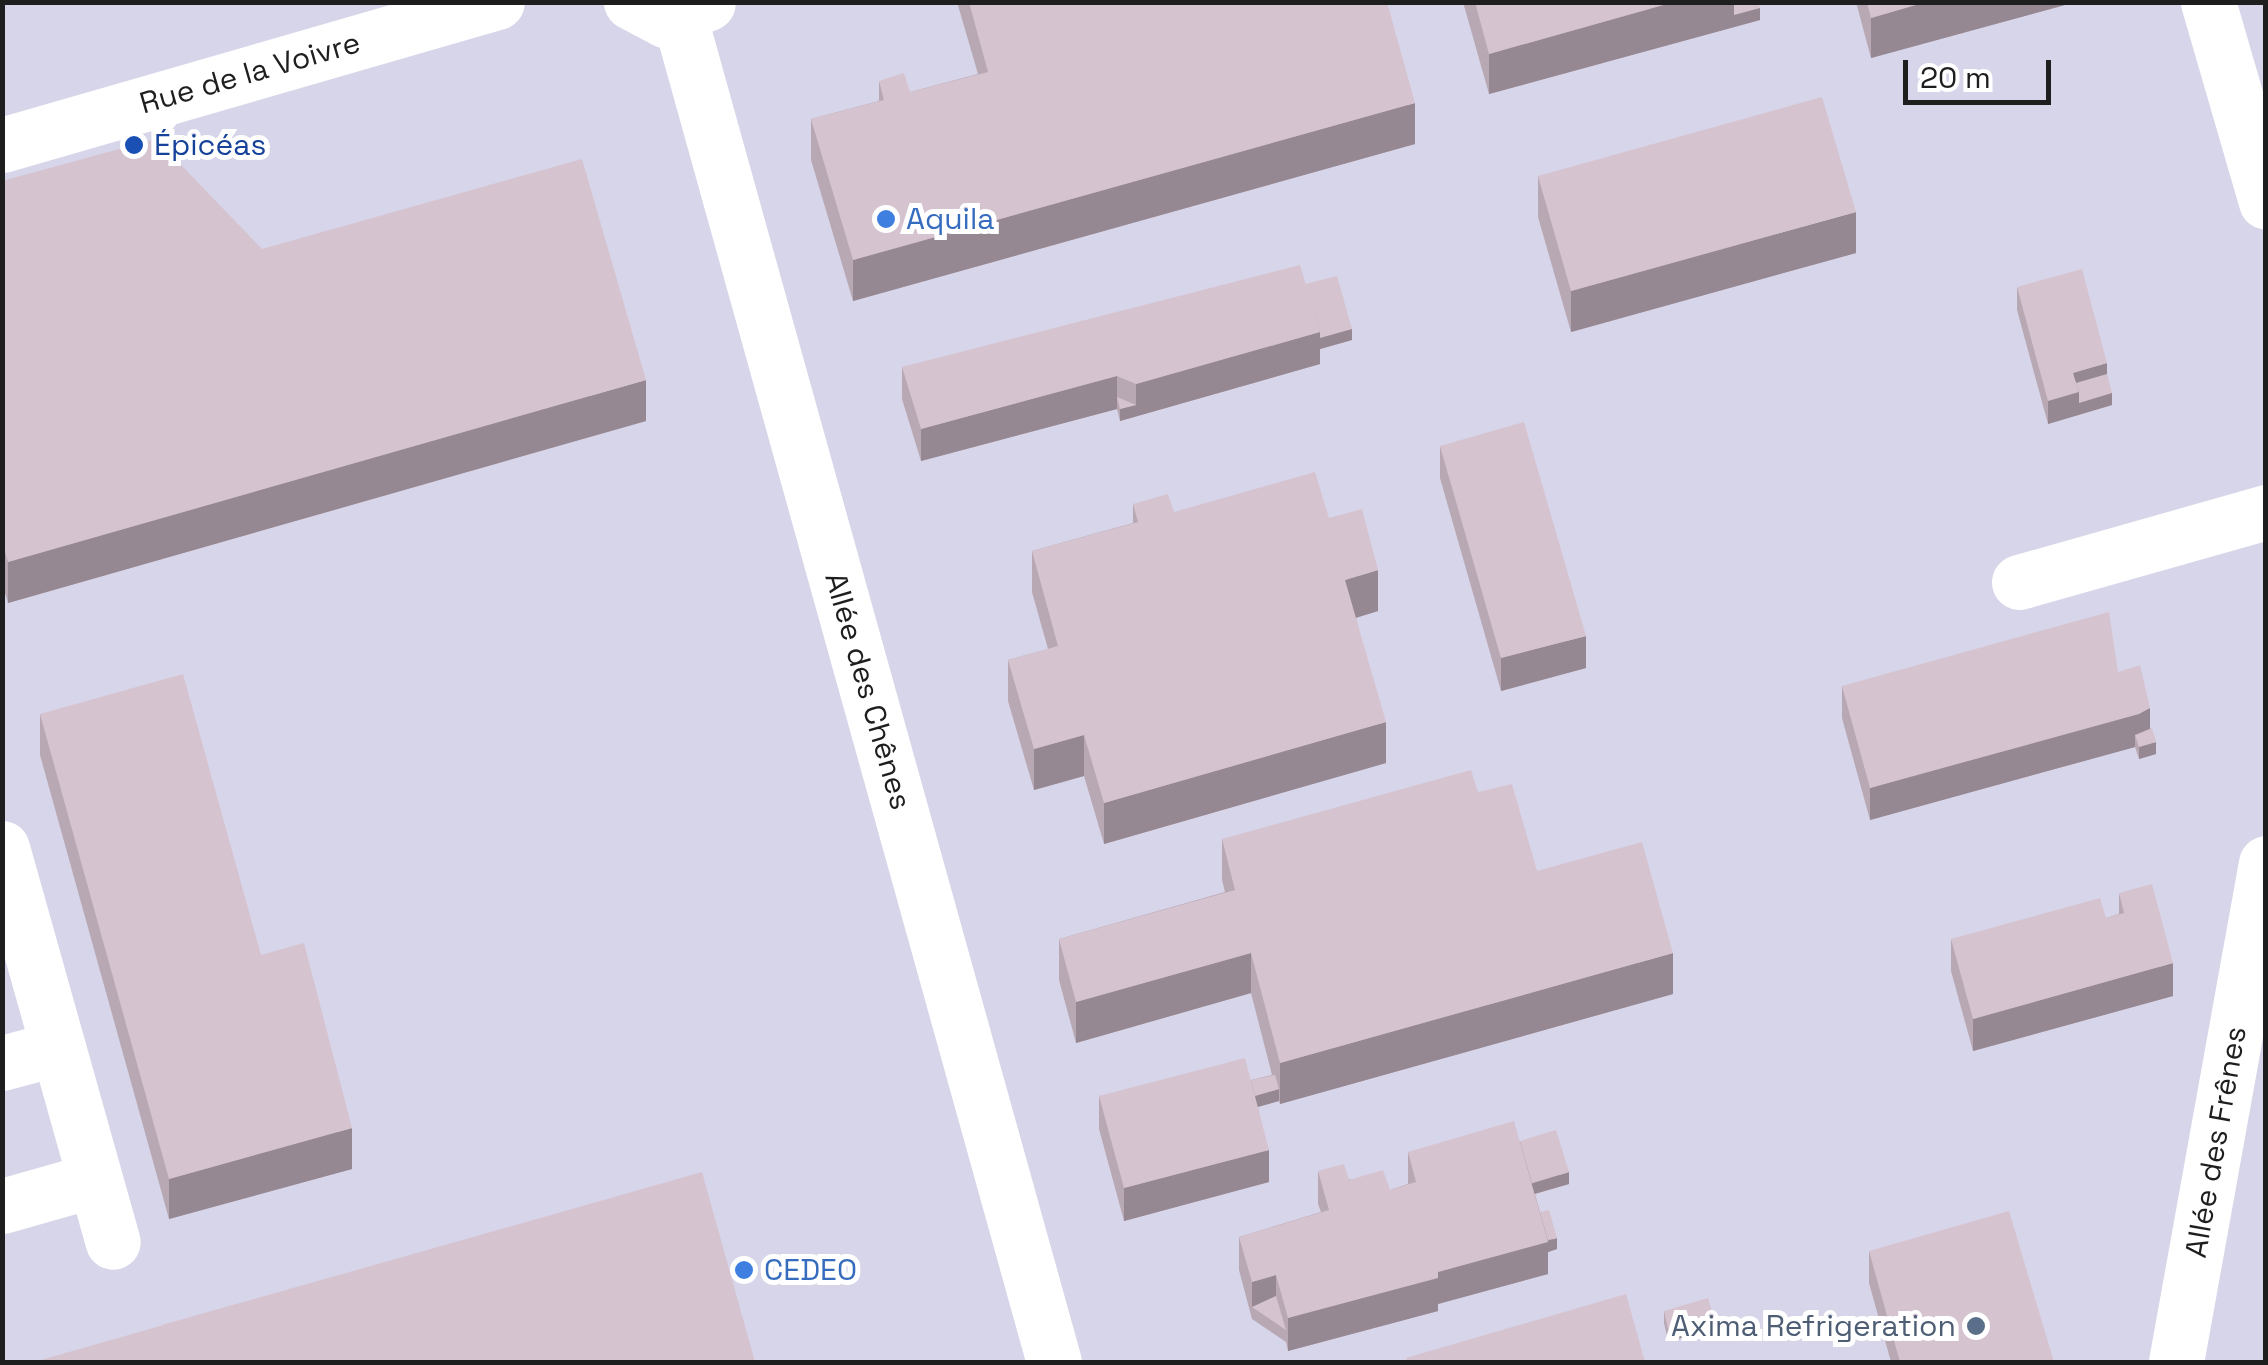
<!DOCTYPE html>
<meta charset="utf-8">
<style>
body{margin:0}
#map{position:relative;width:2268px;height:1365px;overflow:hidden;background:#efe3e9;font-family:"Space Grotesk",sans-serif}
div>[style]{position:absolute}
.industrial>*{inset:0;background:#d7d5e9}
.minor>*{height:55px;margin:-27.5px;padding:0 27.5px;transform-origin:27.5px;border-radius:27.5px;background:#fff}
.wall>*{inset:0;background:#b8a8b3}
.shaded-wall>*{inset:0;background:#968892}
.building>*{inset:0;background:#d6c3d0}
.dots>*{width:28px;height:28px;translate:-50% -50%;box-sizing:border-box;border:5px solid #fff;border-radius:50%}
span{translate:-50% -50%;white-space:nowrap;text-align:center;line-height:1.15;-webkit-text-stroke:10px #fff;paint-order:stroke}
.street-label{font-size:30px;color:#1e1e1e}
.transit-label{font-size:30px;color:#164399}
.left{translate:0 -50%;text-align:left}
.shop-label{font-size:30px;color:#366cbe}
.service-label{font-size:30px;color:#4e5e75}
.right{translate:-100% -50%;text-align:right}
.frame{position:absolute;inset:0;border:5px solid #1e1e1e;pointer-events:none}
.scale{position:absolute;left:1903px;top:60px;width:148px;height:45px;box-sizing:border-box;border:5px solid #1e1e1e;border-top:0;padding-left:12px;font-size:30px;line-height:35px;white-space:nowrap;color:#1e1e1e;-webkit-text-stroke:8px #fff;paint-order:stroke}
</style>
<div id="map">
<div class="industrial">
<i style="clip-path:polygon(3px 3px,2265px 3px,2265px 1362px,3px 1362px)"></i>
</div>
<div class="minor">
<i style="left:631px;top:2px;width:38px;rotate:28deg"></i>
<i style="left:665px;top:20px;width:46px;rotate:-21.6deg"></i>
<i style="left:2208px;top:2px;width:208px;rotate:73.8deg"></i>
<i style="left:680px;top:19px;width:1394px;rotate:74.44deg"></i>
<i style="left:2px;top:145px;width:515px;rotate:-16.11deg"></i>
<i style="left:2019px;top:582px;width:257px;rotate:-15.8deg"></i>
<i style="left:2px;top:848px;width:409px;rotate:74.3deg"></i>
<i style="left:2px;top:1063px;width:58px;rotate:-15deg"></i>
<i style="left:2px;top:1206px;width:96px;rotate:-15.8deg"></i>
<i style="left:2176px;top:1362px;width:507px;rotate:-79.78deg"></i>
</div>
<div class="wall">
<i style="clip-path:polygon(957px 2px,1387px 2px,1415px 144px,853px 301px,811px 160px,811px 119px,879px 101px,879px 81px,910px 92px,978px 74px)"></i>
<i style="clip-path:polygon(1463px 2px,1758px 2px,1760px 20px,1489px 94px)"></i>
<i style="clip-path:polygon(1856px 2px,2076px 2px,1871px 58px)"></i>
<i style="clip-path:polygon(1538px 176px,1856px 253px,1571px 332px,1538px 217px)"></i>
<i style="clip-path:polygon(2px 181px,262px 249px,646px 421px,8px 603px,2px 583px)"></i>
<i style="clip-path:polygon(1305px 284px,1352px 340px,1320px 349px,1320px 364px,1120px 421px,1117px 409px,921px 461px,902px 399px,902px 367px)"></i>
<i style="clip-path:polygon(2017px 287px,2107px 374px,2112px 405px,2048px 424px,2017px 310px)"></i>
<i style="clip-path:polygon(1440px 446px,1586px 668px,1501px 691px,1440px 478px)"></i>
<i style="clip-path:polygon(1133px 504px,1174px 512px,1329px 518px,1378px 611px,1356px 618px,1386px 763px,1104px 844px,1084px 776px,1034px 790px,1008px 701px,1008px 660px,1048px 649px,1032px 592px,1032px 551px,1133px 523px)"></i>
<i style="clip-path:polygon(2118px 672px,2150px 729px,2156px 754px,2139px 759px,2135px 747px,1870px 820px,1842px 718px,1842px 686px)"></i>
<i style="clip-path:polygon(40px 714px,261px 955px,352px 1169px,169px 1219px,40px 755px)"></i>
<i style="clip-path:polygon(1478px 792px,1537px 871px,1673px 994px,1280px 1104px,1279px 1101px,1258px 1107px,1269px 1182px,1124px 1221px,1099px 1129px,1099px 1096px,1251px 1080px,1272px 1075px,1251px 993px,1076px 1043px,1059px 980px,1059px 939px,1225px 892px,1222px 880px,1222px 839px)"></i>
<i style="clip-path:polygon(2119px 893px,2173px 996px,1973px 1051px,1951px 971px,1951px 939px,2106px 918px,2119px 914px)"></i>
<i style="clip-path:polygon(1520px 1141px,1569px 1184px,1535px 1194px,1540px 1212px,1557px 1249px,1548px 1252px,1548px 1274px,1438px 1304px,1438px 1311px,1288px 1351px,1286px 1342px,1252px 1319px,1239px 1270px,1239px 1237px,1321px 1212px,1318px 1204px,1318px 1171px,1390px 1190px,1408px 1184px,1408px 1152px)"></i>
<i style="clip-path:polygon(1869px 1251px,2054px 1362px,1891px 1362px,1869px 1283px)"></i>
<i style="clip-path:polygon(1664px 1311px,1714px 1330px,1668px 1341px,1664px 1323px)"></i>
</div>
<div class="shaded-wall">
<i style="clip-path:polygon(1674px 2px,1734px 2px,1760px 8px,1760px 20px,1489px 94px,1489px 54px)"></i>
<i style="clip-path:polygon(1926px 2px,2076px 2px,1871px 58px,1871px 18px)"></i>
<i style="clip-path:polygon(1415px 103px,1415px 144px,853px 301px,853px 260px)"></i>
<i style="clip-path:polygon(1856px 212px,1856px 253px,1571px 332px,1571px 291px)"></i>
<i style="clip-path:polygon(1352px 329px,1352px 340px,1320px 349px,1320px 364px,1120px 421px,1120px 409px,1136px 405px,1136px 384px,1320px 332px)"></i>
<i style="clip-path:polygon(2107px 363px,2107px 386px,2112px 393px,2112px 405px,2048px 424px,2048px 401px,2073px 373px)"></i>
<i style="clip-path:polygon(1117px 376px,1117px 409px,921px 461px,921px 429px)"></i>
<i style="clip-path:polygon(646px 380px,646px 421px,8px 603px,8px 562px)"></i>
<i style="clip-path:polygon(1378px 570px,1378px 611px,1345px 621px,1345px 580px)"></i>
<i style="clip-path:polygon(1586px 636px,1586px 668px,1501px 691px,1501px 658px)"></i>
<i style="clip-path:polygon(2150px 708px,2150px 740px,2135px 735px,2135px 747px,1870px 820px,1870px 788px)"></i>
<i style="clip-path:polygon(1386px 722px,1386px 763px,1104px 844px,1104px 803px)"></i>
<i style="clip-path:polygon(1084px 735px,1084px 776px,1034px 790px,1034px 749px)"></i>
<i style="clip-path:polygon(2156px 742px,2156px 754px,2139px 759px,2139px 747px)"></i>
<i style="clip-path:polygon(1251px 953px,1251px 993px,1076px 1043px,1076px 1002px)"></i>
<i style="clip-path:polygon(1673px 953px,1673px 994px,1280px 1104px,1280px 1063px)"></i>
<i style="clip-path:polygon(2173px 963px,2173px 996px,1973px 1051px,1973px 1019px)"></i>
<i style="clip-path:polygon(1279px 1089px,1279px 1101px,1250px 1109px,1250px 1097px)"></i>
<i style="clip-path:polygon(352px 1128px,352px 1169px,169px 1219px,169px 1179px)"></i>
<i style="clip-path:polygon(1269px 1150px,1269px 1182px,1124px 1221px,1124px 1188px)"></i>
<i style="clip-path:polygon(1569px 1172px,1569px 1184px,1527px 1196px,1527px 1185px)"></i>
<i style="clip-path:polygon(1557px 1238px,1557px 1249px,1548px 1252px,1548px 1274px,1438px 1304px,1438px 1311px,1288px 1351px,1288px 1318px,1438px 1272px)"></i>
<i style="clip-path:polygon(1276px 1275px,1276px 1308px,1252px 1307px,1252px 1314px,1252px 1282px)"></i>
<i style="clip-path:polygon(1714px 1319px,1714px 1330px,1668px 1341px,1668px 1329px)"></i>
</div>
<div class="building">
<i style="clip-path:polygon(969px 2px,1387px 2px,1415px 103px,853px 260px,811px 119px,884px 100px,879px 81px,904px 73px,910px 92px,988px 72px)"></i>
<i style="clip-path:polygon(1475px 2px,1674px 2px,1489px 54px)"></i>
<i style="clip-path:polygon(1734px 2px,1758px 2px,1760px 8px,1734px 15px)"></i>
<i style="clip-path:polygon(1867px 2px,1926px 2px,1871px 18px)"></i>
<i style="clip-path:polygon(1822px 97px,1856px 212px,1571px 291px,1538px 176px)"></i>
<i style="clip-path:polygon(156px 139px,262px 249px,582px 159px,646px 380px,8px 562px,2px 542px,2px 181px)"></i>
<i style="clip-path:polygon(1300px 265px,1320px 332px,1136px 384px,1117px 376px,921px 429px,902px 367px)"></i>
<i style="clip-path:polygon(2082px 269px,2107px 363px,2073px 373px,2079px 392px,2048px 401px,2017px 287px)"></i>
<i style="clip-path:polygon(1337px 276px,1352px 329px,1320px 338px,1320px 332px,1305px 284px)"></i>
<i style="clip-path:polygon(2107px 374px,2112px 393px,2079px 403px,2079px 392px,2076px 383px)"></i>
<i style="clip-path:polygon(1117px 397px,1136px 405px,1120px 409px)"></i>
<i style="clip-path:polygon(1524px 422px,1586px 636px,1501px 658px,1440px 446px)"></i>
<i style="clip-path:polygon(1315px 472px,1329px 518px,1362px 509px,1378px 570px,1345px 580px,1386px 722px,1104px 803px,1084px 735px,1034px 749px,1008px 660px,1058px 646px,1032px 551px,1138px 522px,1133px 504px,1168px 494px,1174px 512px)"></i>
<i style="clip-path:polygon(2109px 612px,2118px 672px,2140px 665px,2150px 708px,2139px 714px,1870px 788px,1842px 686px)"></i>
<i style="clip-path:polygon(183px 674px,261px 955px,304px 943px,352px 1128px,169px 1179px,40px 714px)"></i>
<i style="clip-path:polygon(2152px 728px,2156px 742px,2139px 747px,2135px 735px)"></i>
<i style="clip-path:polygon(1471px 770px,1478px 792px,1512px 784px,1537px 871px,1642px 842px,1673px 953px,1280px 1063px,1251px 953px,1076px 1002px,1059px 939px,1235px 890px,1222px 839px)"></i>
<i style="clip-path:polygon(2152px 884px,2173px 963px,1973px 1019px,1951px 939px,2100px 898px,2106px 918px,2124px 913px,2119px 893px)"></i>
<i style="clip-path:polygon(1245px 1058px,1269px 1150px,1124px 1188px,1099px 1096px)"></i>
<i style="clip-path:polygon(1275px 1075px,1279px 1089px,1255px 1096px,1251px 1080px)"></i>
<i style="clip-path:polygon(1514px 1121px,1548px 1242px,1438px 1272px,1438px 1278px,1288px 1318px,1276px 1275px,1252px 1282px,1239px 1237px,1329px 1210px,1318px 1171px,1344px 1164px,1349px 1180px,1383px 1170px,1390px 1190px,1416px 1182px,1408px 1152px)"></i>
<i style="clip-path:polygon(1556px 1130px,1569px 1172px,1532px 1183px,1520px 1141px)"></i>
<i style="clip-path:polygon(702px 1172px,755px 1362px,34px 1362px)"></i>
<i style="clip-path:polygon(1549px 1210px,1557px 1238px,1548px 1240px,1540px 1212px)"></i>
<i style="clip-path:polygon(2009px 1211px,2054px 1362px,1900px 1362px,1869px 1251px)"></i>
<i style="clip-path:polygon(491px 1232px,162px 1326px,162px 1325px)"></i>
<i style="clip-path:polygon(1626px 1294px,1645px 1362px,1407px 1362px,1406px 1358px)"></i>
<i style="clip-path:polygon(1276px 1296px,1286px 1330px,1252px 1307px)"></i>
<i style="clip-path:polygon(1708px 1298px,1714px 1319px,1668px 1329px,1664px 1311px)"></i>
</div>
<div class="dots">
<i style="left:134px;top:145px;background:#1a4fb4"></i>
<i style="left:886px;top:219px;background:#3f7fe0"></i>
<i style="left:744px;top:1270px;background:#3f7fe0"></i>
<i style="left:1976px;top:1326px;background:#5c6f8a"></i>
</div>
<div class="street-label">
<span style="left:250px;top:73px;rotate:-16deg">Rue de la Voivre</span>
<span style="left:868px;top:691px;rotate:74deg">Allée des Chênes</span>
<span style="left:2216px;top:1142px;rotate:-80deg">Allée des Frênes</span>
</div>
<div class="transit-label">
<span class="left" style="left:154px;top:145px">Épicéas</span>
</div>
<div class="shop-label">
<span class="left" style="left:906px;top:219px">Aquila</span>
<span class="left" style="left:764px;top:1270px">CEDEO</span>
</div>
<div class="service-label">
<span class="right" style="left:1956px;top:1326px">Axima Refrigeration</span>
</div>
<div class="frame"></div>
<div class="scale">20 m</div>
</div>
